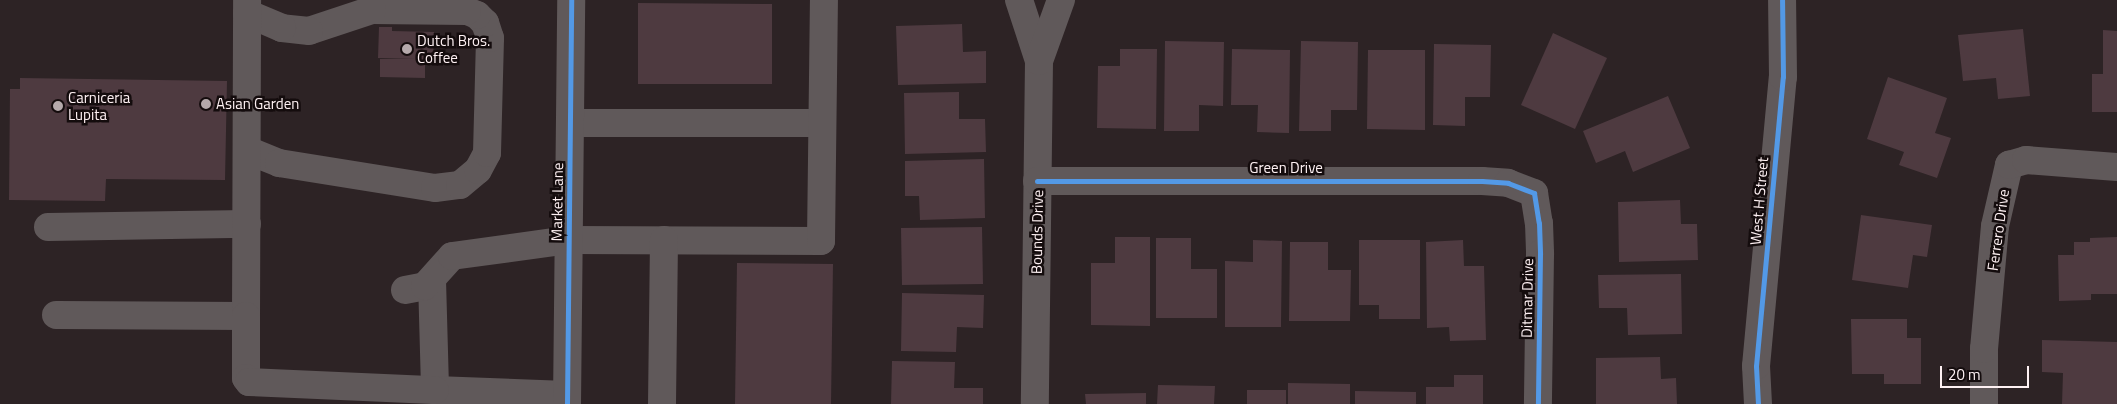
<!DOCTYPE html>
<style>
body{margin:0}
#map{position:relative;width:2117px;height:404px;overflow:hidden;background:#2d2325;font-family:"Titillium Web",sans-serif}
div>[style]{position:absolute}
.building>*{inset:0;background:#4e3a40}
.minor>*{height:28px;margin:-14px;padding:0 14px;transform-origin:14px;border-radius:14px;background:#60595a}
.cycleway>*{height:5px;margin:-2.5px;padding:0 2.5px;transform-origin:2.5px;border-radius:2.5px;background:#5399e6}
.dots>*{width:14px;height:14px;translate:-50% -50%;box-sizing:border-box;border:2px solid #140c0d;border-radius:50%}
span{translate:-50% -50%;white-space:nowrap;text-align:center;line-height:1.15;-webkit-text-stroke:5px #140c0d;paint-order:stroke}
.poi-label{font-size:15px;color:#fef1f3}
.left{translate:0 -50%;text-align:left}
.street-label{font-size:15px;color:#fef1f3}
.scale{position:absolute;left:1940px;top:366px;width:89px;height:22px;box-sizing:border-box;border:2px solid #fef1f3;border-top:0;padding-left:6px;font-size:15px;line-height:18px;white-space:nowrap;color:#fef1f3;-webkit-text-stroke:4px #140c0d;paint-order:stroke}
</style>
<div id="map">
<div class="building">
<i style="clip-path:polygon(638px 3px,772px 4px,772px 84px,638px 84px)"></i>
<i style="clip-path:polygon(962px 24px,963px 52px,986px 51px,986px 83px,898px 85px,896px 26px)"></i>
<i style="clip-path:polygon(379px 27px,392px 27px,392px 31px,434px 32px,433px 59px,425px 59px,425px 78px,380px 77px,380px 59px,415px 59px,378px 58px)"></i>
<i style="clip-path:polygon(2023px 29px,2030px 96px,1998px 99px,1996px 78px,1963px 81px,1958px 35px)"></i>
<i style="clip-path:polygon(2103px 30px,2117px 31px,2117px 112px,2092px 112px,2092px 74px,2103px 74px)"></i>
<i style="clip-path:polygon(1553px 33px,1607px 58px,1575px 129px,1521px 105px)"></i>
<i style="clip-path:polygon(1165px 41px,1224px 42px,1223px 106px,1199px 105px,1199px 131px,1164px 131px)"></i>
<i style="clip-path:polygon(1301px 41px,1358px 42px,1357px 110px,1331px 110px,1331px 131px,1299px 131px)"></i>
<i style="clip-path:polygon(1434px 44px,1491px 45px,1490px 97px,1465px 97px,1465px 126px,1433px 125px)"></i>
<i style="clip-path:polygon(1120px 49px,1157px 49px,1156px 129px,1097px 128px,1098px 66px,1120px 66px)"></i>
<i style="clip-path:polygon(1232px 49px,1290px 50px,1289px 133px,1257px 132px,1258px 105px,1231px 105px)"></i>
<i style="clip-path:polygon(1368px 50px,1425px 50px,1425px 130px,1367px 129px)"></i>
<i style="clip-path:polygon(1888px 77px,1947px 98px,1935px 133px,1951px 138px,1937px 178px,1899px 165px,1904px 152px,1867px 139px)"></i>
<i style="clip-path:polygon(20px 78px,227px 81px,225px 180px,106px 179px,105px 201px,9px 200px,10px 89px,20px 89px)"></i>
<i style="clip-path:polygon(959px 92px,959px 119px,985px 119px,986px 152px,905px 154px,904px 93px)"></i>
<i style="clip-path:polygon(1668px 96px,1690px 148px,1633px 172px,1625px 151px,1596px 163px,1583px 131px)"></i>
<i style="clip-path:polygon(984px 159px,985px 218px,920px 220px,919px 196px,905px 196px,905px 161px)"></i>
<i style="clip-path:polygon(1680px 200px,1681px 224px,1697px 224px,1698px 260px,1619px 262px,1618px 202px)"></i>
<i style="clip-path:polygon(1861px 215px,1932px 225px,1927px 257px,1913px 255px,1908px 288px,1852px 280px)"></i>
<i style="clip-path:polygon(982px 227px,983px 284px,902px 285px,901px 228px)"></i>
<i style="clip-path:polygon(1115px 237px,1150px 237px,1150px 326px,1091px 325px,1091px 263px,1115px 263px)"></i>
<i style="clip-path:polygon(2117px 237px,2117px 294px,2091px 294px,2091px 300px,2059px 301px,2058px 255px,2074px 255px,2074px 242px,2090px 242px,2090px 238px)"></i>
<i style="clip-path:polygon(1156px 238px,1191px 238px,1191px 269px,1217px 269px,1217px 318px,1156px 318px)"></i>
<i style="clip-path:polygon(1253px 240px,1282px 241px,1281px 327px,1225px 327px,1225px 261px,1253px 262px)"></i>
<i style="clip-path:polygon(1359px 240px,1420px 240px,1420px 319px,1379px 319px,1379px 305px,1359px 305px)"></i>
<i style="clip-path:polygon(1463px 240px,1464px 266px,1484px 266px,1486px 340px,1450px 341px,1449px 327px,1427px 328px,1426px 242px)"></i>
<i style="clip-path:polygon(1290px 242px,1328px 242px,1328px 270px,1351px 270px,1350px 321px,1289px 321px)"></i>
<i style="clip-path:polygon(737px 263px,833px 264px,831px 404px,735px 404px)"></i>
<i style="clip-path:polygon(1681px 274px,1682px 334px,1628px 335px,1627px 308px,1599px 308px,1598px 275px)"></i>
<i style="clip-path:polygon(902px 293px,984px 295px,983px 328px,957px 327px,956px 352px,901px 351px)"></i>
<i style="clip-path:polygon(1851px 319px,1907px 319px,1907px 338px,1921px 338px,1921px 384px,1884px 384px,1884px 374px,1852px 374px)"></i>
<i style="clip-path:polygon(2042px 340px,2117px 342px,2117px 404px,2062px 404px,2063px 373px,2042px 372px)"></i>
<i style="clip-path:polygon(1660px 357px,1661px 379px,1676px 378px,1677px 404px,1596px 404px,1596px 358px)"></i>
<i style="clip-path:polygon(892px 361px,955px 362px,954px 388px,983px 388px,983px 404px,891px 404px)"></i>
<i style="clip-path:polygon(1454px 375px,1483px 375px,1483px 404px,1426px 404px,1426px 387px,1454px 387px)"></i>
<i style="clip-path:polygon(1288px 383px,1350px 384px,1350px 404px,1288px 404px)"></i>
<i style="clip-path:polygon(1158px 385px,1215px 386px,1214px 404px,1157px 404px)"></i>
<i style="clip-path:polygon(1247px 390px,1286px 390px,1286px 404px,1247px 404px)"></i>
<i style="clip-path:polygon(1355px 391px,1416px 392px,1416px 404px,1355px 404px)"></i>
<i style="clip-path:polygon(1146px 393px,1146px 404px,1086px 404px,1085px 394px)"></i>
</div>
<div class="minor">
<i style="left:1019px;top:0;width:64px;rotate:71.8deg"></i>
<i style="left:1039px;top:61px;width:343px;rotate:90.7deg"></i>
<i style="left:1039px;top:61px;width:65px;rotate:-70.2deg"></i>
<i style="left:570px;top:123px;width:252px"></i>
<i style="left:247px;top:150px;width:35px;rotate:22deg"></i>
<i style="left:279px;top:163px;width:158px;rotate:9.1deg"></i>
<i style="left:435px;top:188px;width:25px;rotate:-7deg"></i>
<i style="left:460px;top:185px;width:23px;rotate:-40deg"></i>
<i style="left:478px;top:170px;width:19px;rotate:-62deg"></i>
<i style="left:487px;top:153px;width:115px;rotate:-88.5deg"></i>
<i style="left:490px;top:38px;width:16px;rotate:-108deg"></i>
<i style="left:485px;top:23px;width:11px;rotate:-135deg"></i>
<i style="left:477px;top:15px;width:11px;rotate:-158deg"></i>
<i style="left:467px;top:11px;width:95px;rotate:-179.4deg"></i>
<i style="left:372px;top:10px;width:66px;rotate:161.6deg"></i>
<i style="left:309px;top:31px;width:27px;rotate:-174deg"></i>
<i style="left:282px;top:28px;width:38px;rotate:-157deg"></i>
<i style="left:1037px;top:181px;width:445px"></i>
<i style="left:1482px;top:181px;width:26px;rotate:4deg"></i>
<i style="left:1508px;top:183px;width:28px;rotate:21deg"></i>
<i style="left:1534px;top:193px;width:30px;rotate:81deg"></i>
<i style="left:1539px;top:223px;width:31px;rotate:88deg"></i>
<i style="left:1540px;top:254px;width:150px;rotate:90.8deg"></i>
<i style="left:48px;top:227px;width:199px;rotate:-0.9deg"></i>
<i style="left:432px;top:280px;width:110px;rotate:88.4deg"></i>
<i style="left:435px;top:390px;width:132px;rotate:2.2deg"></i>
<i style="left:405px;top:290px;width:20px;rotate:-11deg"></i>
<i style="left:425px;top:286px;width:40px;rotate:-48deg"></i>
<i style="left:452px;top:256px;width:118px;rotate:-7.8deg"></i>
<i style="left:569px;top:240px;width:252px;rotate:0.2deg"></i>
<i style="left:821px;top:241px;width:241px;rotate:-89.3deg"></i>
<i style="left:56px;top:315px;width:190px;rotate:0.3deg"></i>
<i style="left:246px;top:316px;width:316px;rotate:-89.8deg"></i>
<i style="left:246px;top:316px;width:62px;rotate:90deg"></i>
<i style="left:246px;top:378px;width:5px;rotate:53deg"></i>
<i style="left:249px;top:382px;width:186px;rotate:2.5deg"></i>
<i style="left:567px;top:404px;width:404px;rotate:-89.4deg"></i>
<i style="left:662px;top:404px;width:164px;rotate:-89.3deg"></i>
<i style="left:1758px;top:404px;width:38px;rotate:-93deg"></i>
<i style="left:1756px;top:366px;width:290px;rotate:-84.7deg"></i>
<i style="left:1783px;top:77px;width:77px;rotate:-90.7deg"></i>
<i style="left:1984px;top:404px;width:55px;rotate:-90deg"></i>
<i style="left:1984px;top:349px;width:123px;rotate:-84.9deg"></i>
<i style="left:1995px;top:226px;width:63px;rotate:-77.1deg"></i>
<i style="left:2009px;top:165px;width:18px;rotate:-16deg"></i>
<i style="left:2026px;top:160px;width:91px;rotate:4.4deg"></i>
</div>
<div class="cycleway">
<i style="left:1037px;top:181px;width:445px"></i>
<i style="left:1482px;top:181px;width:26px;rotate:4deg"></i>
<i style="left:1508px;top:183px;width:28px;rotate:21deg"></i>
<i style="left:1534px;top:193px;width:30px;rotate:81deg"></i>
<i style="left:1539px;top:223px;width:31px;rotate:88deg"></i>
<i style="left:1540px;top:254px;width:150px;rotate:90.8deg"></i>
<i style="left:567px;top:404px;width:404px;rotate:-89.4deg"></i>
<i style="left:1758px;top:404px;width:38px;rotate:-93deg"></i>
<i style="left:1756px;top:366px;width:290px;rotate:-84.7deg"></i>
<i style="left:1783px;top:77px;width:77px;rotate:-90.7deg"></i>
</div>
<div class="dots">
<i style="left:407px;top:49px;background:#b5a9ab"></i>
<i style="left:206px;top:104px;background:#b5a9ab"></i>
<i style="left:58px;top:106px;background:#b5a9ab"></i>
</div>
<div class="poi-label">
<span class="left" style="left:417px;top:49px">Dutch Bros.<br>Coffee</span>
<span class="left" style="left:68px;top:106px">Carniceria<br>Lupita</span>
<span class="left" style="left:216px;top:104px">Asian Garden</span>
</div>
<div class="street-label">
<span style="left:1286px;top:168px">Green Drive</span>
<span style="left:1759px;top:201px;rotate:-85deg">West H Street</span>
<span style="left:557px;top:202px;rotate:-89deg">Market Lane</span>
<span style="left:1998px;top:230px;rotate:-82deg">Ferrero Drive</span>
<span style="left:1037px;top:232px;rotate:-89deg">Bounds Drive</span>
<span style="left:1527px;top:298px;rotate:-89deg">Ditmar Drive</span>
</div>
<div class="scale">20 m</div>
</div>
